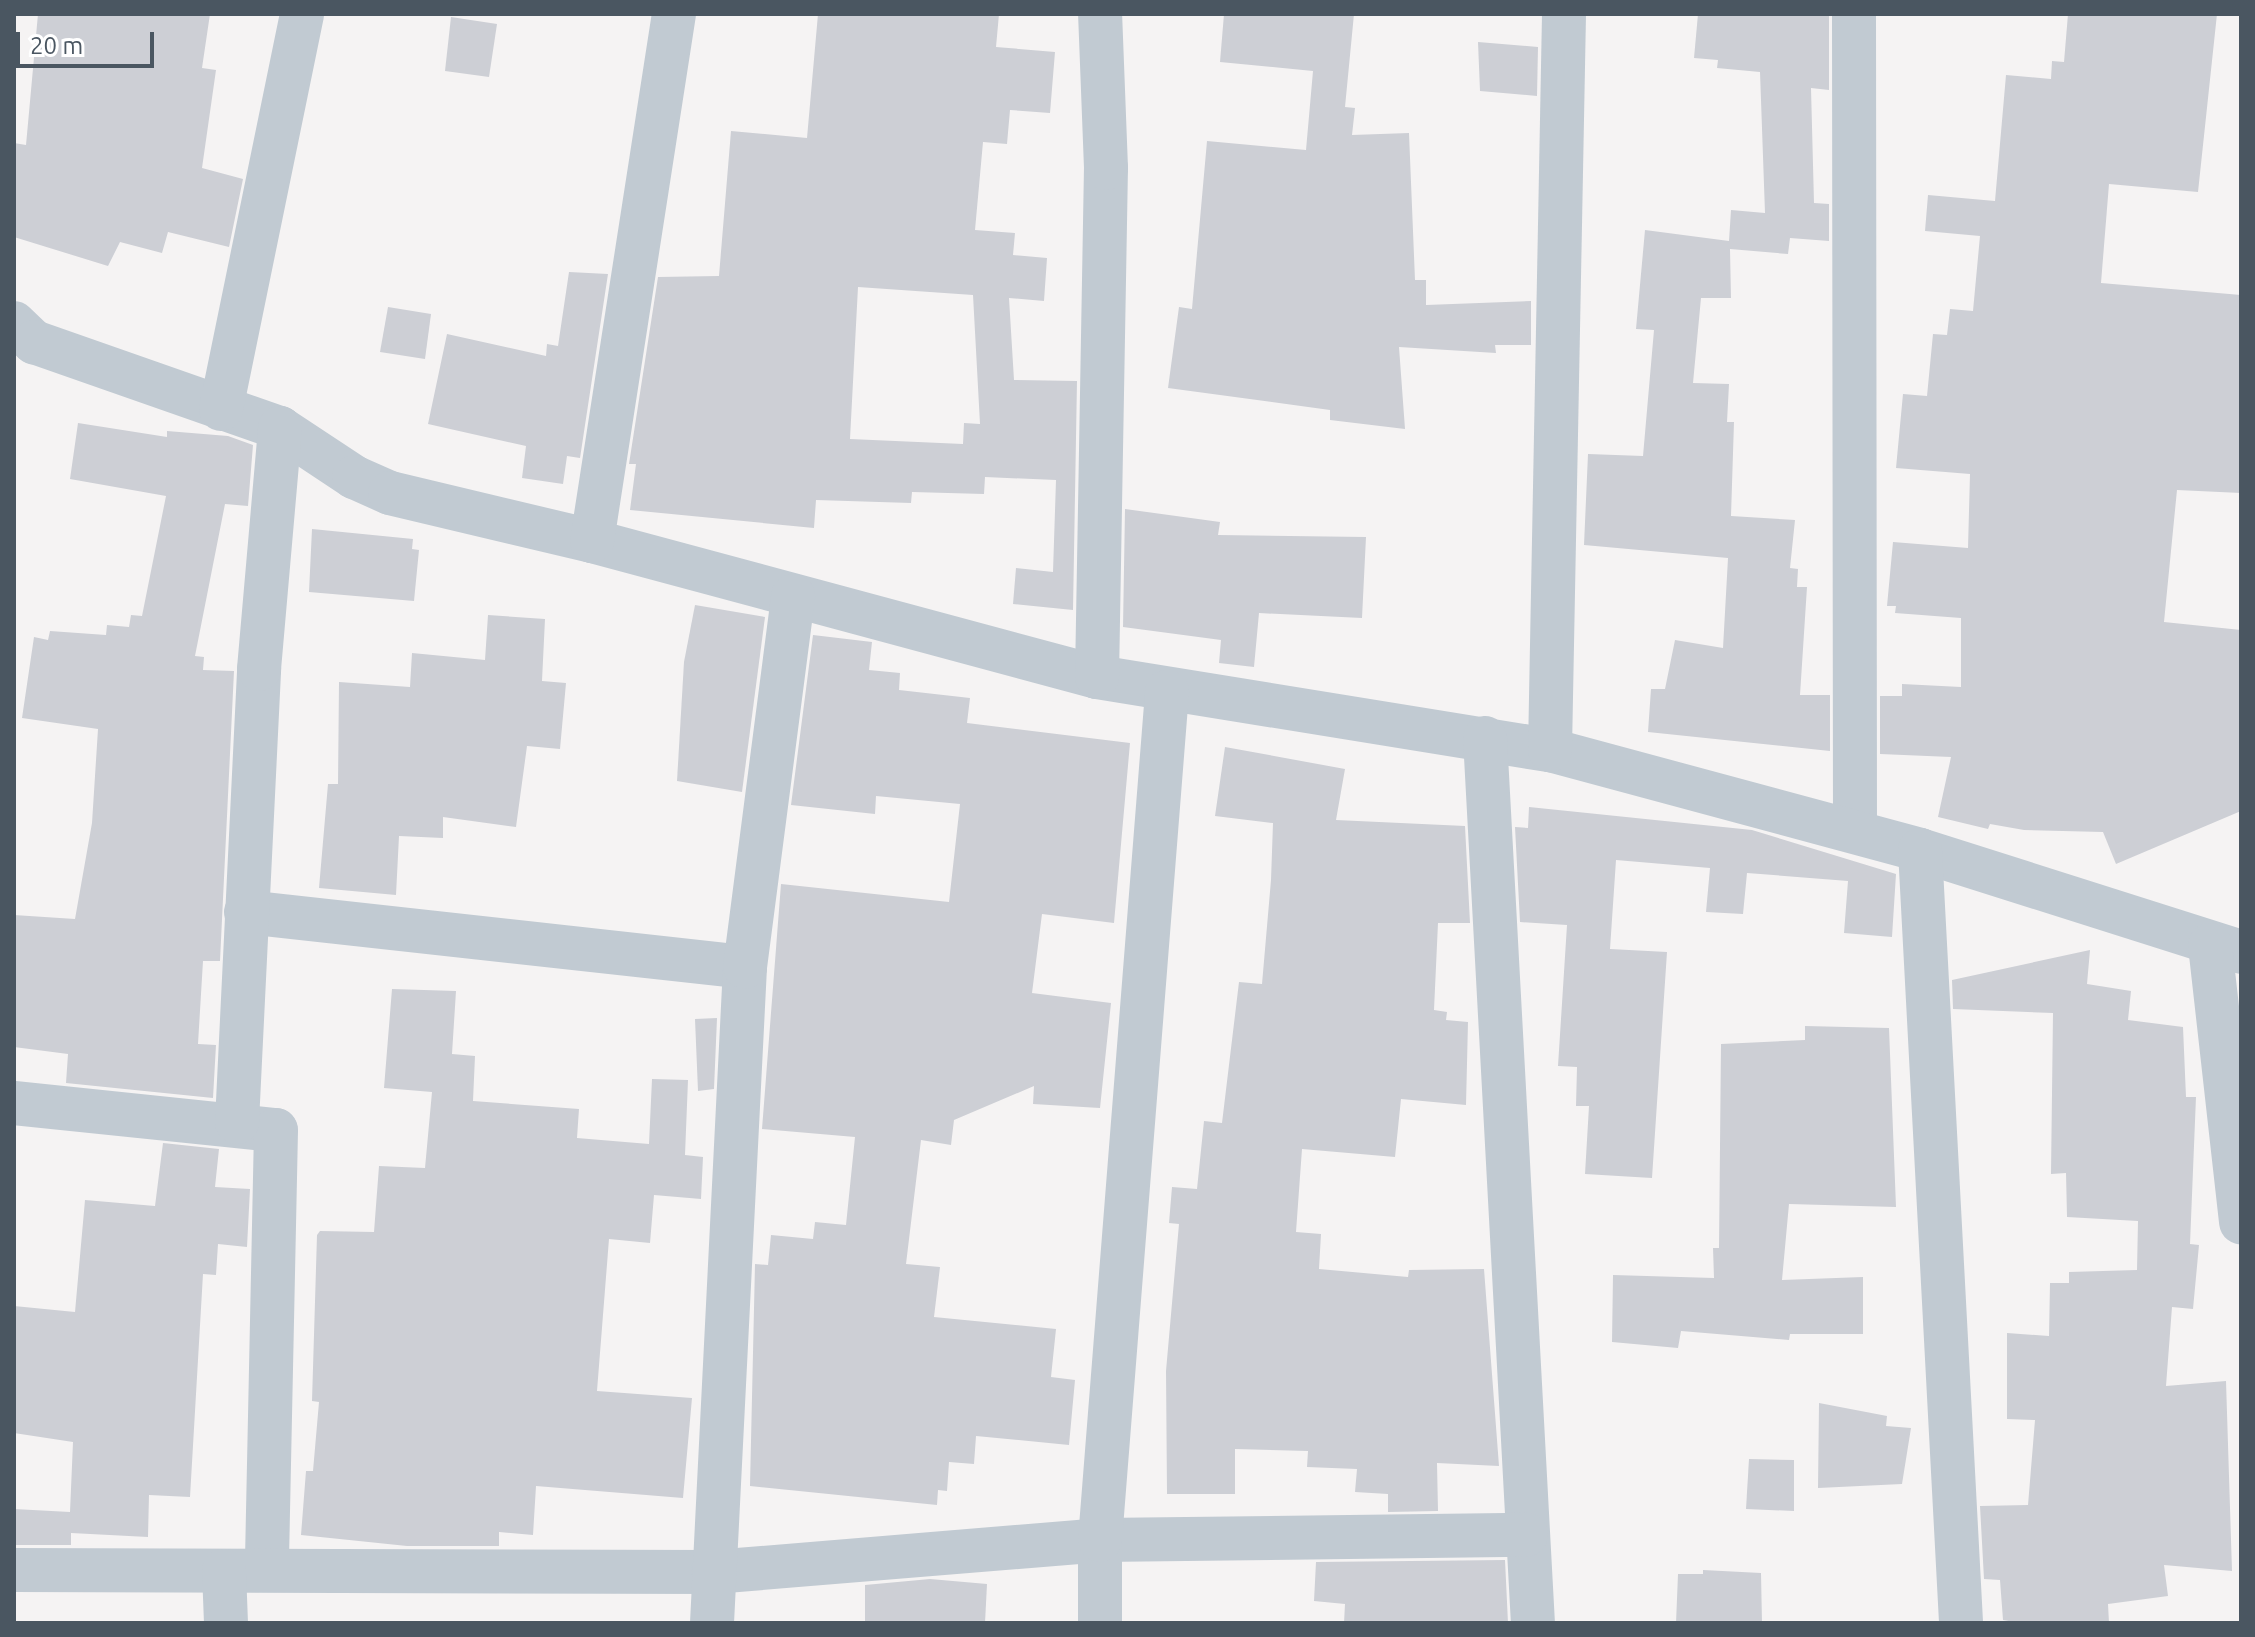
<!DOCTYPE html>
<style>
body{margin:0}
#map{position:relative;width:2255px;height:1637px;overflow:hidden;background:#f5f3f3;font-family:Ubuntu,sans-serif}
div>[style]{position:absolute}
.building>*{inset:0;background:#cdcfd5}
.minor>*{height:44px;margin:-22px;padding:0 22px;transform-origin:22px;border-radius:22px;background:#c1cad2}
span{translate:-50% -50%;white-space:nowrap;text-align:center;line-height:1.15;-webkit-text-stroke:8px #fff;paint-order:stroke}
.frame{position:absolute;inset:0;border:16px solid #4a5661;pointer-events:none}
.scale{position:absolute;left:16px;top:32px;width:138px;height:36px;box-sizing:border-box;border:4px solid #4a5661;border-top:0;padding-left:10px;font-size:24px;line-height:28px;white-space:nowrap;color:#4a5661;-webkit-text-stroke:6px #fff;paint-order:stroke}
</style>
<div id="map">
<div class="building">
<i style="clip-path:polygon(38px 14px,210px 14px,202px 68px,216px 70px,202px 168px,243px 179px,229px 247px,168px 232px,162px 253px,120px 242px,108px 266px,14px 237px,14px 143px,26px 145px)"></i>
<i style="clip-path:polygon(evenodd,818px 14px,999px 14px,996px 47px,1055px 52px,1050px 113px,1010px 110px,1007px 144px,983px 142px,975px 230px,1015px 233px,1013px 255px,1047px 258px,1044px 301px,1009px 298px,1014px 380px,1077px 381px,1073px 610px,1013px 604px,1016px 568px,1053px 572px,1056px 480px,985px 477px,984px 494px,912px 492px,911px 503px,816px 500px,814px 528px,630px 510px,636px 464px,629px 464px,658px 277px,719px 276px,731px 131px,807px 138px,818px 14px,858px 287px,973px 295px,980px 424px,964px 423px,963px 444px,850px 439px,858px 287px)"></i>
<i style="clip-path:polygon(1224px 14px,1354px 14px,1345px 107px,1355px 108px,1352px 135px,1409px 133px,1415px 280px,1426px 280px,1426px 305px,1531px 301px,1531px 345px,1495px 345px,1496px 353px,1399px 347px,1405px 429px,1330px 420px,1330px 410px,1168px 388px,1179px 307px,1192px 309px,1207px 141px,1306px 150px,1313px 71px,1220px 62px)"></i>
<i style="clip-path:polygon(1698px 14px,1829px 14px,1829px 90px,1811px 88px,1814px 203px,1829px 204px,1829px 241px,1790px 238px,1788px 254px,1730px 249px,1731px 298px,1701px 298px,1693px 383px,1729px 384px,1727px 422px,1734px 422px,1731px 516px,1795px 520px,1790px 568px,1798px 569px,1797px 587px,1807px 587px,1800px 695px,1830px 695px,1830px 751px,1648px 732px,1651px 689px,1665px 689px,1675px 640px,1723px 648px,1728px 558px,1584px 545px,1588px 454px,1643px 456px,1654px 330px,1636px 329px,1645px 230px,1729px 241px,1731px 210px,1765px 213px,1760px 72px,1717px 68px,1718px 60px,1694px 58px)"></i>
<i style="clip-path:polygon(2068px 14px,2217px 14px,2198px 192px,2109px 184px,2101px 283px,2241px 295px,2241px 493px,2177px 490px,2164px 622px,2241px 630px,2241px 811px,2116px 864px,2103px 832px,2024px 830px,1990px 824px,1988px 829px,1938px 817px,1951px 757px,1880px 754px,1880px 696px,1902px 696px,1902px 684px,1961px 687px,1961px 618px,1895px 613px,1896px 606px,1887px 606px,1893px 542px,1968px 548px,1970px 474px,1896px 468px,1903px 394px,1927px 396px,1933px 334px,1947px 335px,1950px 309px,1973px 311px,1980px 236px,1925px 231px,1928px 195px,1995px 201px,2006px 75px,2051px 79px,2052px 61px,2064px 62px)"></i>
<i style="clip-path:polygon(451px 17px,497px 24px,489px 77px,445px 71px)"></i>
<i style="clip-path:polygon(1478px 42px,1538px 47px,1537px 96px,1480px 91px)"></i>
<i style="clip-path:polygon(569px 272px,608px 274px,580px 458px,567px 456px,563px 484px,522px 478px,526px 446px,428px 424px,447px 334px,546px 356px,547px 344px,558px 346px)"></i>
<i style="clip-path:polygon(388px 307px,431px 314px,425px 359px,380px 352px)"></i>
<i style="clip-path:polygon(78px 423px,167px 437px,167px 431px,228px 436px,253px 445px,248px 506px,225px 504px,195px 656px,204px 657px,203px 670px,234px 671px,220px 961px,203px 961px,198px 1044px,216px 1045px,213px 1098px,66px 1083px,68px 1054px,14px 1047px,14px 915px,75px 919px,92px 823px,98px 729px,22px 718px,34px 637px,48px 640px,50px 631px,106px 635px,107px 625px,129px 627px,131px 615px,142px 616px,166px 496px,70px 479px)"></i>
<i style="clip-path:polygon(1125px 509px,1220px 522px,1218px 535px,1366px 537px,1362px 618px,1259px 613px,1254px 667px,1219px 663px,1221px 640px,1123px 627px)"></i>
<i style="clip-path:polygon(312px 529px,413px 539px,412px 549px,419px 550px,414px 601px,309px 592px)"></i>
<i style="clip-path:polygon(695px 605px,765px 617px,742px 792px,677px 781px,684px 662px)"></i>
<i style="clip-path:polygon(488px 615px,545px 619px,542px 681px,566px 683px,560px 749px,527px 746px,516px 827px,443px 817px,443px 838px,399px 836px,396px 895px,319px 888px,328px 784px,338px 784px,339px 682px,410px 687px,412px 653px,485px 660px)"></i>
<i style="clip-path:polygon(813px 635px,872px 642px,869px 670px,900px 673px,899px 690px,970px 698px,967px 723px,1130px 743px,1114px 923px,1042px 914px,1032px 993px,1111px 1003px,1100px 1108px,1033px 1104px,1034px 1086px,954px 1120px,951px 1145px,921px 1140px,906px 1264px,940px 1267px,934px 1317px,1056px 1329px,1051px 1377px,1075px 1380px,1069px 1445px,976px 1436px,974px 1464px,949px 1462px,947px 1491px,938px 1490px,937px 1505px,750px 1486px,755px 1264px,768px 1265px,771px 1235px,813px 1239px,815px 1222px,846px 1225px,855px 1137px,762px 1129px,781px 884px,949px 902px,960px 804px,876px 796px,875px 814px,791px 805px)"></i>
<i style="clip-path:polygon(1225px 747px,1345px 769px,1336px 820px,1465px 826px,1470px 923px,1438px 923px,1434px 1010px,1447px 1012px,1446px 1020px,1468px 1022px,1466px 1105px,1401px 1099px,1395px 1157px,1302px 1149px,1296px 1232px,1321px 1234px,1319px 1269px,1408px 1277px,1409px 1270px,1484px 1269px,1499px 1466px,1437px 1463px,1438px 1511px,1388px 1512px,1388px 1494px,1355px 1492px,1357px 1469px,1307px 1467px,1308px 1451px,1235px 1449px,1235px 1494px,1167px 1494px,1166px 1371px,1179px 1224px,1169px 1223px,1172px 1187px,1197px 1189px,1204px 1121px,1222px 1123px,1239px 982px,1262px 984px,1271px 880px,1273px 823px,1215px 816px)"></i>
<i style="clip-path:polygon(1529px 807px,1752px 830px,1896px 874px,1892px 937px,1844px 933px,1848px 881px,1747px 873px,1743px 914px,1706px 912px,1710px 868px,1616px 860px,1610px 949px,1667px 952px,1652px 1178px,1585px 1174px,1589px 1106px,1576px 1106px,1577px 1067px,1558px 1066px,1567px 925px,1520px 922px,1515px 827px,1528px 828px)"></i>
<i style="clip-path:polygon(2090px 950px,2087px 984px,2131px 991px,2128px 1020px,2183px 1027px,2186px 1097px,2196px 1097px,2190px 1244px,2199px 1245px,2193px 1309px,2172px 1307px,2166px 1386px,2226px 1381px,2232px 1571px,2164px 1565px,2168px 1596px,2108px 1604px,2109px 1623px,2020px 1623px,2003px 1620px,2000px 1580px,1984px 1579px,1980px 1506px,2028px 1505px,2035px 1420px,2007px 1419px,2007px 1333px,2049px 1336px,2050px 1283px,2069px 1283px,2069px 1272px,2137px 1270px,2138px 1221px,2067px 1217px,2066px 1173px,2051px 1174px,2053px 1013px,1953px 1009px,1952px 980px)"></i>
<i style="clip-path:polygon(392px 989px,456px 991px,452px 1054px,475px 1056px,473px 1101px,579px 1109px,577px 1138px,649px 1144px,652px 1079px,688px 1080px,685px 1155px,703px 1157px,701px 1199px,654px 1195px,650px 1243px,609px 1239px,597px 1391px,692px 1398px,683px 1498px,536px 1486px,533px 1535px,499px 1532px,499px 1546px,407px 1546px,301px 1535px,306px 1471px,313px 1471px,319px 1402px,312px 1401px,317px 1235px,320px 1231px,374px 1232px,379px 1166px,425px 1168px,432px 1092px,384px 1088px)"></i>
<i style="clip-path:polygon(717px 1018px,714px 1089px,698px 1091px,695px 1019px)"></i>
<i style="clip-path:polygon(1805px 1026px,1889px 1028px,1896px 1207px,1789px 1204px,1782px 1280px,1863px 1277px,1863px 1334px,1790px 1334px,1789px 1340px,1681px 1331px,1678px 1348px,1612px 1342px,1613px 1275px,1714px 1278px,1713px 1248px,1719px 1248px,1721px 1044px,1805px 1040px)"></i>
<i style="clip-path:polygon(163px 1143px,219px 1149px,215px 1187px,250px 1189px,247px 1247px,218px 1244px,216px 1275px,203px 1274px,190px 1497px,149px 1495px,148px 1537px,71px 1533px,71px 1545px,14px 1545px,14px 1509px,70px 1512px,73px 1442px,14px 1433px,14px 1306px,75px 1312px,85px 1200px,155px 1206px)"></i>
<i style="clip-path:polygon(1819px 1403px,1887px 1416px,1886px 1426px,1911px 1428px,1902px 1484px,1818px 1488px)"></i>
<i style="clip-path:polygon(1749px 1459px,1794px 1460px,1794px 1511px,1746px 1509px)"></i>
<i style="clip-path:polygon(1505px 1560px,1508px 1623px,1344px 1623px,1345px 1604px,1314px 1601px,1316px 1562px)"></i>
<i style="clip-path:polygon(1703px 1570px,1761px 1573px,1762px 1623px,1676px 1623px,1678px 1574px,1703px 1574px)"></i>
<i style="clip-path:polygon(930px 1579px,987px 1584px,985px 1623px,865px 1623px,865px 1585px)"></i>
</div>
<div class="minor">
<i style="left:1854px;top:14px;width:817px;rotate:89.93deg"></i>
<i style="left:14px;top:323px;width:28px;rotate:44deg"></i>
<i style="left:34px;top:342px;width:261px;rotate:19.3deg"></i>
<i style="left:280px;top:428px;width:89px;rotate:33.5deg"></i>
<i style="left:354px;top:477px;width:39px;rotate:24deg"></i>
<i style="left:390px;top:493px;width:208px;rotate:13.4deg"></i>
<i style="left:592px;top:541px;width:523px;rotate:15.07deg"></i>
<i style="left:1097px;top:677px;width:459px;rotate:9.2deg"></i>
<i style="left:1550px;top:750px;width:383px;rotate:15.1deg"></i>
<i style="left:1920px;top:850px;width:337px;rotate:17.6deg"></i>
<i style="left:221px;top:409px;width:403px;rotate:-78.4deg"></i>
<i style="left:592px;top:541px;width:533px;rotate:-81.16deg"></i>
<i style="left:1097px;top:677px;width:509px;rotate:-88.99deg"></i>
<i style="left:1106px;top:168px;width:154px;rotate:-92.2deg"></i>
<i style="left:1485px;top:738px;width:886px;rotate:86.9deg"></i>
<i style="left:1550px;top:750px;width:736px;rotate:-88.91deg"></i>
<i style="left:1920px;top:850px;width:774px;rotate:86.96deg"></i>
<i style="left:246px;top:912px;width:502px;rotate:6.29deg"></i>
<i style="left:2210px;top:945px;width:279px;rotate:83.6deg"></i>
<i style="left:14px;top:1103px;width:263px;rotate:5.9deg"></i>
<i style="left:276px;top:1130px;width:440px;rotate:91.2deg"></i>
<i style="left:237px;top:1122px;width:454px;rotate:-87.2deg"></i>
<i style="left:259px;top:669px;width:242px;rotate:-85deg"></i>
<i style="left:14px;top:1570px;width:699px;rotate:0.16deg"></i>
<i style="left:713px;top:1572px;width:388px;rotate:-4.7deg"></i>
<i style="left:1100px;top:1540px;width:426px;rotate:-0.7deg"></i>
<i style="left:224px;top:1571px;width:52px;rotate:87.8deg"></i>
<i style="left:712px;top:1623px;width:657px;rotate:-87.12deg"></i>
<i style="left:745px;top:967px;width:374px;rotate:-82.6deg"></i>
<i style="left:1100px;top:1623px;width:83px;rotate:-90deg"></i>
<i style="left:1100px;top:1540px;width:851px;rotate:-85.48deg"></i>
</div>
<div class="frame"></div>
<div class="scale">20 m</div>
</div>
